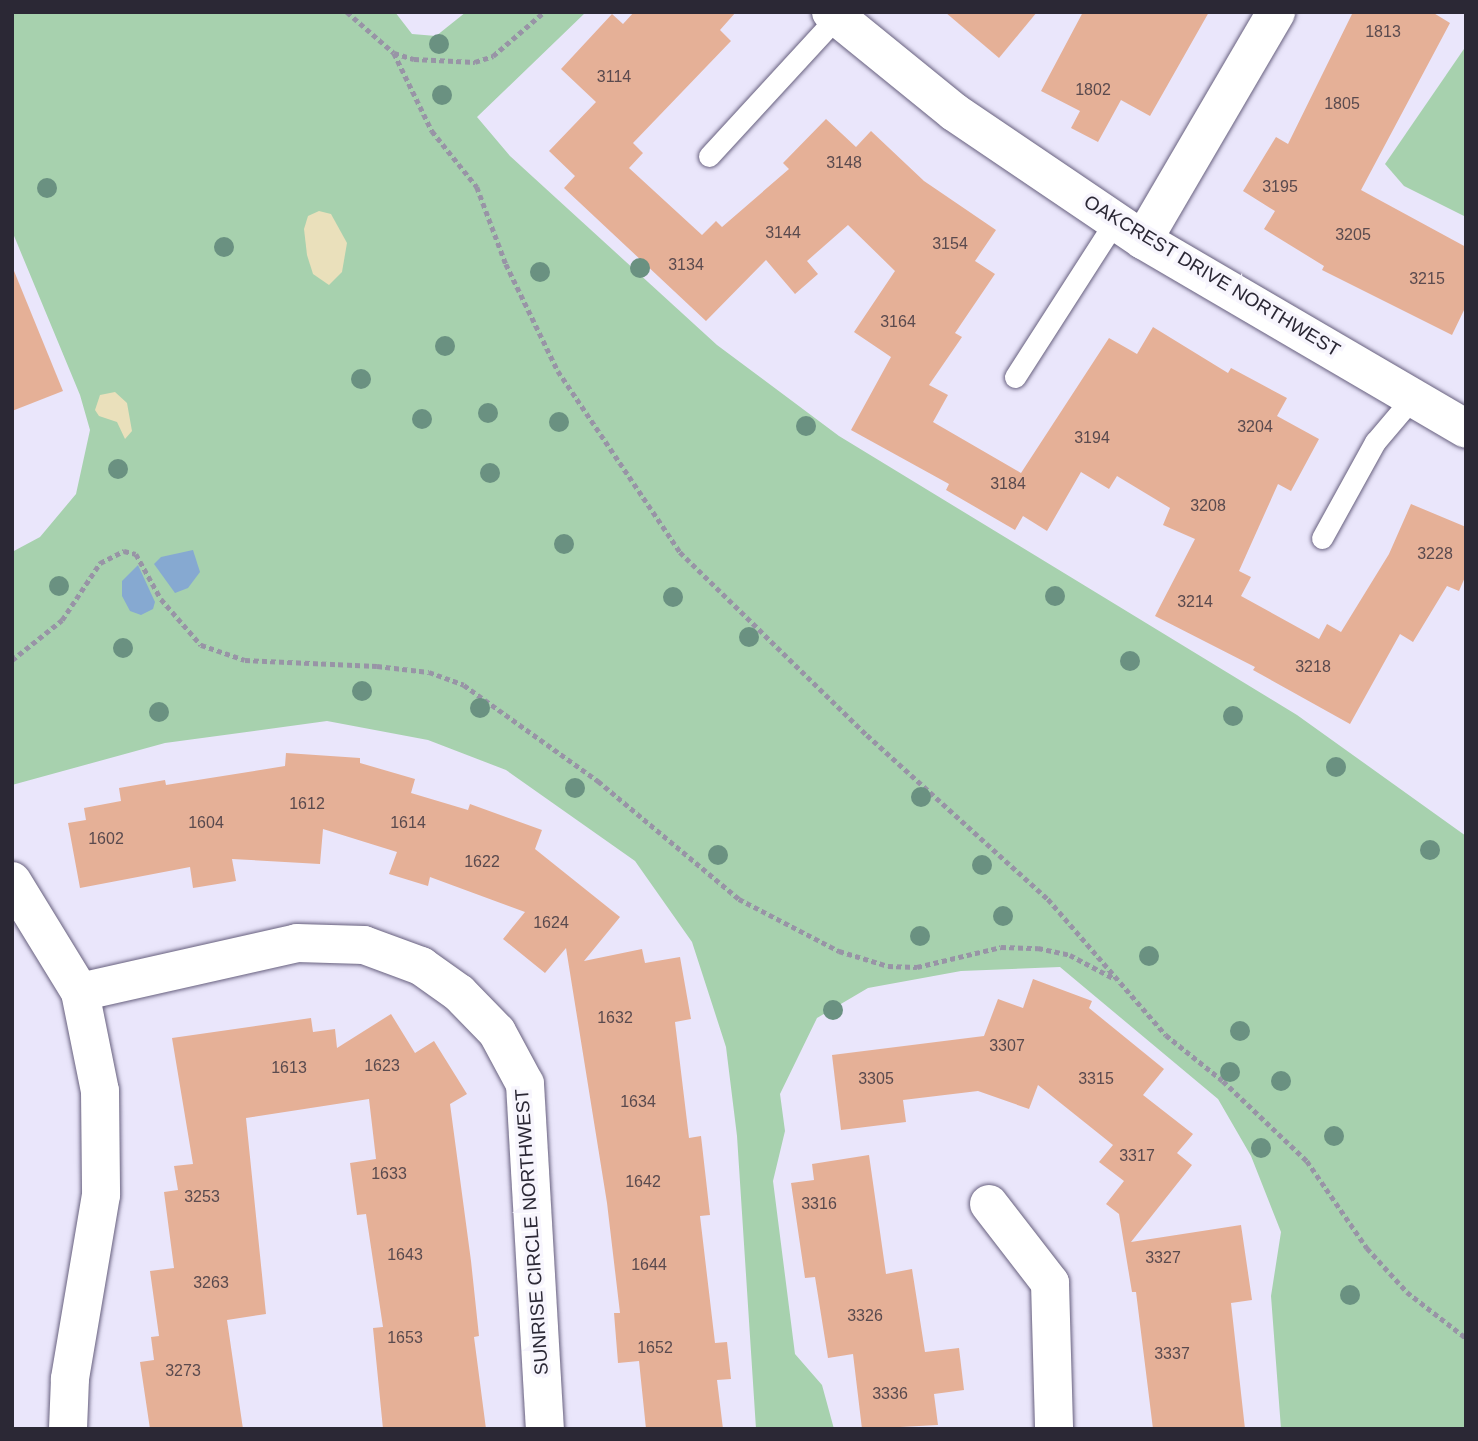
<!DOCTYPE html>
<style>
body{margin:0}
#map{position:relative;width:1478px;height:1441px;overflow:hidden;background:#eae6fb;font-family:Helvetica,sans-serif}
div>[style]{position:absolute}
.green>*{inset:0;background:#a7d1ae}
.sand>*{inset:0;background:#eae0bb}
.water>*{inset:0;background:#86a9d1}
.building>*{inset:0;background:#e5b097}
.path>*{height:4.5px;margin-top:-2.25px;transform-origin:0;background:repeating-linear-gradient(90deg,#9894a6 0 5px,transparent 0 8.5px)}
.roads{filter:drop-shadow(0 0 2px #67607e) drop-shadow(0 0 2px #67607e)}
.service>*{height:21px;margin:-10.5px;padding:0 10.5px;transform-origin:10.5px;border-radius:10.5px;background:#fff}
.minor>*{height:38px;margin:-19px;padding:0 19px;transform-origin:19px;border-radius:19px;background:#fff}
.trees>*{width:20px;height:20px;margin:-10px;border-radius:50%;background:#6a9181}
span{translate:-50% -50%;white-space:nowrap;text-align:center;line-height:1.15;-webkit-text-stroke:7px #f7f5fd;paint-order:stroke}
.number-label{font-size:16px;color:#5a4a4e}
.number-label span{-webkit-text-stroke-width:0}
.street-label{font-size:19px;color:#2b2835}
.frame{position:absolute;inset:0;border:14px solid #2b2835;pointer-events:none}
</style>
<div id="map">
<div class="green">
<i style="clip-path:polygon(12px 12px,395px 12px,412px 34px,436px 36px,466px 12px,586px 12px,477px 117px,510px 156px,717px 345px,839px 436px,1297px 715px,1466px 836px,1466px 1429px,1281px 1429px,1271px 1296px,1281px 1232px,1251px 1156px,1218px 1099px,1060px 967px,961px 971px,868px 988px,817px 1018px,780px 1094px,785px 1131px,773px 1181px,795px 1354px,822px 1385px,834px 1429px,756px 1429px,737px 1136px,726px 1047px,692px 942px,635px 861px,506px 770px,428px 740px,327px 721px,165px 743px,12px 785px,12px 552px,40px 537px,76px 494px,90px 430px,80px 395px,12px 231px)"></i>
<i style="clip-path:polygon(1466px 46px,1466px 217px,1404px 186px,1385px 164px)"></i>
</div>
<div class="sand">
<i style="clip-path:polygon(319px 211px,331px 214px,347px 243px,342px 272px,329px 285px,313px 274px,307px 255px,304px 229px,308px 216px)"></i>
<i style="clip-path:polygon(115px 392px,127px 403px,132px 431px,125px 439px,117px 422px,99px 416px,95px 410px,100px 395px)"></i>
</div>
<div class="water">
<i style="clip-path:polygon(193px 550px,200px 572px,188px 588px,175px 593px,154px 564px,161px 557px)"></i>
<i style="clip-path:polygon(138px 565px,155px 602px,153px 609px,141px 615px,130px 611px,122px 596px,122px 581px)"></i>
</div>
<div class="building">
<i style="clip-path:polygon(634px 12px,736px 12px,720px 30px,731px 41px,633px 143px,643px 153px,629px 168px,702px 235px,716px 221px,722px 227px,789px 169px,783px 163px,826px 119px,856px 147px,871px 131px,924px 181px,996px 230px,975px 261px,995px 274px,955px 333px,962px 337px,929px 385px,948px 395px,933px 422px,1021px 473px,1109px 338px,1137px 354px,1153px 327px,1228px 373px,1231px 368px,1287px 398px,1277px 416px,1319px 439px,1291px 491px,1278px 484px,1239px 571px,1251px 577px,1241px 596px,1319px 639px,1327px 624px,1341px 632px,1389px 554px,1411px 504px,1466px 527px,1466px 575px,1459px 591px,1447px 586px,1413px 642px,1400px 634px,1350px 724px,1253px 670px,1255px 667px,1155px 616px,1195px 539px,1163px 525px,1170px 508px,1117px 476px,1109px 489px,1081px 472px,1047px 531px,1023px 516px,1015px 530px,946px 490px,949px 484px,851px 430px,891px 357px,854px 332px,895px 271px,848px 225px,807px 261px,818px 274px,795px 294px,766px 260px,706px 321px,564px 188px,575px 176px,549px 151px,596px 102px,561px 69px,612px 14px,623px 24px)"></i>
<i style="clip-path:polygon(945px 12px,1037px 12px,999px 58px)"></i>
<i style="clip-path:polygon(1083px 12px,1209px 12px,1150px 116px,1121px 100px,1098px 142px,1071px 128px,1080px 111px,1041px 91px)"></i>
<i style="clip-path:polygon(1353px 12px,1432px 12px,1450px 23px,1361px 190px,1466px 247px,1466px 306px,1452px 335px,1322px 270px,1324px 266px,1264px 229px,1275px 211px,1243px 191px,1276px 137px,1288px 144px)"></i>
<i style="clip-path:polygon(12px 266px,63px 391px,12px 411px)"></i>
<i style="clip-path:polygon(286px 753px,360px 758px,360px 763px,415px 779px,411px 793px,468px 810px,470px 804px,542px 830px,535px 849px,620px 917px,584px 961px,642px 949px,645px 963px,680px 957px,691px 1019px,675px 1022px,689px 1138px,701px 1136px,710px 1215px,700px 1216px,715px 1343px,727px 1342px,731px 1379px,717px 1380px,723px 1429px,646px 1429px,639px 1361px,618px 1363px,614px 1313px,620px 1313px,607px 1203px,566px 948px,545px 973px,503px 939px,525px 912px,430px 877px,428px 886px,389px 874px,397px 852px,323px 829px,320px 864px,232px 859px,236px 881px,193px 888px,190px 867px,80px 888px,68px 823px,86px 820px,84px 808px,121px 801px,119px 788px,165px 780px,166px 785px,285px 766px)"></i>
<i style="clip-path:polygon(1033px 979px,1092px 1001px,1089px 1008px,1164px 1069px,1143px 1095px,1193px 1134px,1177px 1153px,1192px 1165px,1131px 1242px,1241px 1225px,1252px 1300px,1231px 1303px,1245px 1429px,1153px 1429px,1136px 1292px,1132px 1292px,1119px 1214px,1106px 1204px,1124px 1181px,1099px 1162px,1113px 1145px,1038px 1085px,1029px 1109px,978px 1091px,903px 1100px,906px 1122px,841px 1130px,832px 1055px,984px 1036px,998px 999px,1023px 1008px)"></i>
<i style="clip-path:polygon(391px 1014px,415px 1053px,434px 1041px,467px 1094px,450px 1104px,471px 1261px,479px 1336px,474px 1337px,486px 1429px,383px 1429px,373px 1328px,383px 1327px,366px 1214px,357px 1215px,350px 1163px,376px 1159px,369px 1099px,246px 1118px,266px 1314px,227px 1320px,243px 1429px,150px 1429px,140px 1362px,154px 1360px,151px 1337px,159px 1336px,150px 1271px,174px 1268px,164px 1192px,178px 1190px,174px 1166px,193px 1164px,172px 1038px,311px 1018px,313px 1032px,335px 1029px,337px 1048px)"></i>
<i style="clip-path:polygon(869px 1155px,886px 1274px,912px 1269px,925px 1352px,959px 1348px,964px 1390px,934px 1394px,938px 1425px,862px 1429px,853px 1354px,828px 1358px,815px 1277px,805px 1278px,791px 1183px,814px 1180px,812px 1164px)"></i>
</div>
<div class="path">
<i style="left:347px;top:12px;width:62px;rotate:41.1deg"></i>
<i style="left:394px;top:53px;width:21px;rotate:17deg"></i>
<i style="left:414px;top:59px;width:61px;rotate:2.8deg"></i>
<i style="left:475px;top:62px;width:19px;rotate:-18deg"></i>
<i style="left:493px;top:56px;width:67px;rotate:-40.8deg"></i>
<i style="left:394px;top:53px;width:87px;rotate:64deg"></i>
<i style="left:432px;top:131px;width:72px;rotate:51.2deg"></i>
<i style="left:477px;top:187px;width:82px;rotate:69.4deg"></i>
<i style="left:506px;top:264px;width:119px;rotate:64.1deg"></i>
<i style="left:558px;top:371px;width:218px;rotate:56deg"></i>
<i style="left:680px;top:552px;width:262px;rotate:44.4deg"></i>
<i style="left:867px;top:735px;width:244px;rotate:42.2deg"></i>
<i style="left:1048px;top:899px;width:180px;rotate:49.1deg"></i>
<i style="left:1166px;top:1035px;width:73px;rotate:38.9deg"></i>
<i style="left:1223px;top:1081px;width:116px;rotate:43.6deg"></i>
<i style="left:1307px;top:1161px;width:106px;rotate:55.4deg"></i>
<i style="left:1367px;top:1248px;width:59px;rotate:47.7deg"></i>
<i style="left:1407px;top:1292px;width:75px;rotate:37.9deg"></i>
<i style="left:12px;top:660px;width:64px;rotate:-38.7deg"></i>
<i style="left:62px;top:620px;width:69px;rotate:-56.3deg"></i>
<i style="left:100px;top:563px;width:27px;rotate:-27deg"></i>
<i style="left:124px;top:551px;width:12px;rotate:14deg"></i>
<i style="left:136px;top:554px;width:51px;rotate:60.9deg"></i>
<i style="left:161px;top:599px;width:61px;rotate:49deg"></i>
<i style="left:201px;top:645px;width:46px;rotate:18.8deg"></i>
<i style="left:245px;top:660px;width:132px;rotate:2.6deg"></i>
<i style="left:377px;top:666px;width:52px;rotate:6.6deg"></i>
<i style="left:429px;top:672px;width:37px;rotate:20deg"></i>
<i style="left:464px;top:685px;width:165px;rotate:35.6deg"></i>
<i style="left:598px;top:781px;width:184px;rotate:39.9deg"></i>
<i style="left:739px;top:899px;width:113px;rotate:27.5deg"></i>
<i style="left:839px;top:951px;width:51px;rotate:17deg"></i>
<i style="left:888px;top:966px;width:29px;rotate:2deg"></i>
<i style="left:917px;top:967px;width:86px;rotate:-13.4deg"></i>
<i style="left:1001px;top:947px;width:37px;rotate:2deg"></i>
<i style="left:1038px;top:948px;width:33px;rotate:12deg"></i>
<i style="left:1070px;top:955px;width:49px;rotate:28.1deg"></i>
</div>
<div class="roads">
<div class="service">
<i style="left:709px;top:156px;width:188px;rotate:-47.4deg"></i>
<i style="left:1015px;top:377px;width:185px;rotate:-57.3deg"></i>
<i style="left:1322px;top:538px;width:110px;rotate:-61.1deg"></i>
<i style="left:1375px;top:442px;width:60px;rotate:-49.7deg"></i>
</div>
<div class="minor">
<i style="left:831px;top:12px;width:159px;rotate:39.1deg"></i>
<i style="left:954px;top:112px;width:228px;rotate:34.1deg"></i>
<i style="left:1143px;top:240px;width:374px;rotate:30.3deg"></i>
<i style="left:1143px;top:240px;width:264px;rotate:-59.7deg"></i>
<i style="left:12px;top:881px;width:130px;rotate:58.5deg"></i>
<i style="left:80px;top:992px;width:101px;rotate:78.6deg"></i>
<i style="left:100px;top:1091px;width:104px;rotate:89.4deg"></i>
<i style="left:101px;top:1195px;width:187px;rotate:99.6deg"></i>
<i style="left:70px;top:1379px;width:50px;rotate:92.3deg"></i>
<i style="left:80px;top:992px;width:222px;rotate:-12.7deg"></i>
<i style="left:297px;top:943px;width:67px;rotate:1.7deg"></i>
<i style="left:364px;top:945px;width:61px;rotate:20.2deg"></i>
<i style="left:421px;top:966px;width:47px;rotate:35.4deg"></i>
<i style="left:459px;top:993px;width:54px;rotate:45.7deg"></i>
<i style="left:497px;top:1032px;width:59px;rotate:61.7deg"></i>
<i style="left:525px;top:1084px;width:346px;rotate:86.7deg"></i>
<i style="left:989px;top:1204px;width:100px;rotate:52.3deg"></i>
<i style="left:1050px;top:1283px;width:146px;rotate:88.4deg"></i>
</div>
</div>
<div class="trees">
<i style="left:439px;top:44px"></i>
<i style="left:442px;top:95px"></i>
<i style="left:47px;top:188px"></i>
<i style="left:224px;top:247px"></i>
<i style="left:640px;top:268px"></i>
<i style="left:540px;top:272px"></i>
<i style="left:445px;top:346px"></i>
<i style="left:361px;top:379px"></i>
<i style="left:488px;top:413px"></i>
<i style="left:422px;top:419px"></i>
<i style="left:559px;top:422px"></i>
<i style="left:806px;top:426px"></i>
<i style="left:118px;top:469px"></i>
<i style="left:490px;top:473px"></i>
<i style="left:564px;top:544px"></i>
<i style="left:59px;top:586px"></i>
<i style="left:1055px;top:596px"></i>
<i style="left:673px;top:597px"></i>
<i style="left:749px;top:637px"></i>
<i style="left:123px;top:648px"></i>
<i style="left:1130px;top:661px"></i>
<i style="left:362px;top:691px"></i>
<i style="left:480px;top:708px"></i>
<i style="left:159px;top:712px"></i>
<i style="left:1233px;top:716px"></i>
<i style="left:1336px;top:767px"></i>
<i style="left:575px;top:788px"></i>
<i style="left:921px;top:797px"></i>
<i style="left:1430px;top:850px"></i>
<i style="left:718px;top:855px"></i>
<i style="left:982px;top:865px"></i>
<i style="left:1003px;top:916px"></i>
<i style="left:920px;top:936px"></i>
<i style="left:1149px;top:956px"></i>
<i style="left:833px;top:1010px"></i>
<i style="left:1240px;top:1031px"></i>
<i style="left:1230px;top:1072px"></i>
<i style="left:1281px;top:1081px"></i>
<i style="left:1334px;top:1136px"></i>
<i style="left:1261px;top:1148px"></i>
<i style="left:1350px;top:1295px"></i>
</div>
<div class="number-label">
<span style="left:1383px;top:32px">1813</span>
<span style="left:614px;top:77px">3114</span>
<span style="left:1093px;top:90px">1802</span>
<span style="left:1342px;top:104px">1805</span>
<span style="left:844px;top:163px">3148</span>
<span style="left:1280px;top:187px">3195</span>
<span style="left:783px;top:233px">3144</span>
<span style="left:1353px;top:235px">3205</span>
<span style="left:950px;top:244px">3154</span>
<span style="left:686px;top:265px">3134</span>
<span style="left:1427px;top:279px">3215</span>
<span style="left:898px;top:322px">3164</span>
<span style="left:1255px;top:427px">3204</span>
<span style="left:1092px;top:438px">3194</span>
<span style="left:1008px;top:484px">3184</span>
<span style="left:1208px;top:506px">3208</span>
<span style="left:1435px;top:554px">3228</span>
<span style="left:1195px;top:602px">3214</span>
<span style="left:1313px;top:667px">3218</span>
<span style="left:307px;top:804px">1612</span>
<span style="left:206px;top:823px">1604</span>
<span style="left:408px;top:823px">1614</span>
<span style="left:106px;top:839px">1602</span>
<span style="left:482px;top:862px">1622</span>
<span style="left:551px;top:923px">1624</span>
<span style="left:615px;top:1018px">1632</span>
<span style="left:1007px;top:1046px">3307</span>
<span style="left:382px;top:1066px">1623</span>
<span style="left:289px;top:1068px">1613</span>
<span style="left:876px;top:1079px">3305</span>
<span style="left:1096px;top:1079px">3315</span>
<span style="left:638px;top:1102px">1634</span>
<span style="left:1137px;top:1156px">3317</span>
<span style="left:389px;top:1174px">1633</span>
<span style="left:643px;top:1182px">1642</span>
<span style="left:202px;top:1197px">3253</span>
<span style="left:819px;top:1204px">3316</span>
<span style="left:405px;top:1255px">1643</span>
<span style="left:1163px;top:1258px">3327</span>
<span style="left:649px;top:1265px">1644</span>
<span style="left:211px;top:1283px">3263</span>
<span style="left:865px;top:1316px">3326</span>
<span style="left:405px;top:1338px">1653</span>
<span style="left:655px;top:1348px">1652</span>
<span style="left:1172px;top:1354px">3337</span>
<span style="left:183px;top:1371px">3273</span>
<span style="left:890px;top:1394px">3336</span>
</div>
<div class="street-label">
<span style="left:1212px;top:276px;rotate:31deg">OAKCREST DRIVE NORTHWEST</span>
<span style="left:532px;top:1232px;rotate:-94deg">SUNRISE CIRCLE NORTHWEST</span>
</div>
<div class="frame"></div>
</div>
